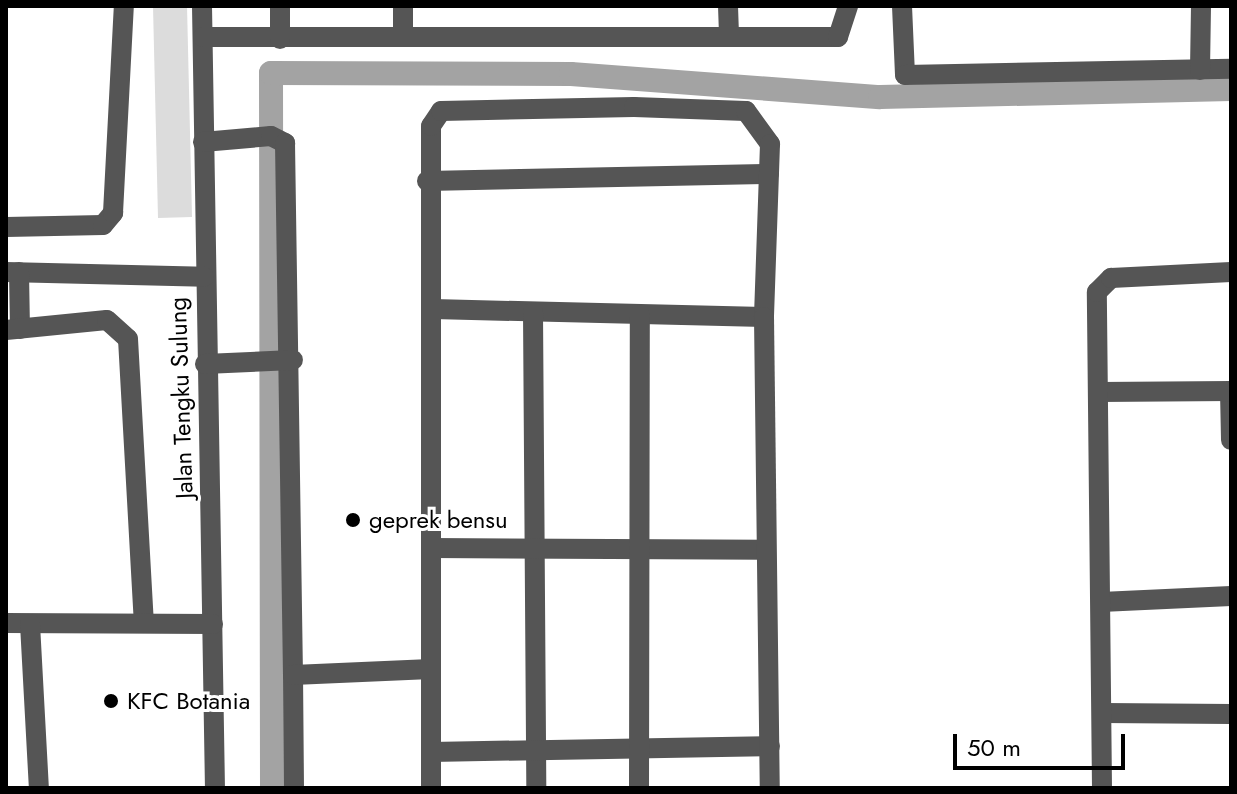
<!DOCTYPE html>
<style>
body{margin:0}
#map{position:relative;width:1237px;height:794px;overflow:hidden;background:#fff;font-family:Jost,sans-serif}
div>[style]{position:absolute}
.green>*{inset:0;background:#dcdcdc}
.canal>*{height:24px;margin:-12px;padding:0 12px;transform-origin:12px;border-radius:12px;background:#a3a3a3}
.minor>*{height:20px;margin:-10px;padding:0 10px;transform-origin:10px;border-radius:10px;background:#555}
.dots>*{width:22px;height:22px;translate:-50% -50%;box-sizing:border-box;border:4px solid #fff;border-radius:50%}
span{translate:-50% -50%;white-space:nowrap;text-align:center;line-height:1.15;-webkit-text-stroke:6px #fff;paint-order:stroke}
.street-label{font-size:24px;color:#000}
.poi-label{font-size:24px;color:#000}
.left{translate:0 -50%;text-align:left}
.frame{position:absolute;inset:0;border:8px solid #000;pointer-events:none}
.scale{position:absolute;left:953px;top:734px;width:172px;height:36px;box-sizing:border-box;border:4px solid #000;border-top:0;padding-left:10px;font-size:24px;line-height:28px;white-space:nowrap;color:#000;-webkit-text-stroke:6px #fff;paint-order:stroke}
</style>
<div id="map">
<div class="green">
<i style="clip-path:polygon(153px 6px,187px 6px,192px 217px,158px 218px)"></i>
</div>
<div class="canal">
<i style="left:272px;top:788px;width:715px;rotate:-90.08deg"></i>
<i style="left:271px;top:73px;width:300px;rotate:0.2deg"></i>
<i style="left:571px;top:74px;width:310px;rotate:4.3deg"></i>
<i style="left:880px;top:97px;width:351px;rotate:-1.3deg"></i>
</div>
<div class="minor">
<i style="left:202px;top:6px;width:782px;rotate:89.05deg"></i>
<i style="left:403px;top:6px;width:30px;rotate:90deg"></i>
<i style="left:728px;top:6px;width:26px;rotate:88deg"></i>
<i style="left:902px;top:6px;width:69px;rotate:87.5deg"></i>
<i style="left:905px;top:75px;width:326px;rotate:-1.1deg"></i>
<i style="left:203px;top:37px;width:635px"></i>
<i style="left:838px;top:37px;width:33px;rotate:-72deg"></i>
<i style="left:280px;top:39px;width:33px;rotate:-90deg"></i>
<i style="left:1200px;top:70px;width:64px;rotate:-89.1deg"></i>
<i style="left:203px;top:142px;width:68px;rotate:-5deg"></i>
<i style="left:271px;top:136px;width:16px;rotate:27deg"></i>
<i style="left:285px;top:143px;width:532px;rotate:89.14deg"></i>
<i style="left:427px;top:181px;width:342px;rotate:-1.2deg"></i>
<i style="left:6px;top:227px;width:97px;rotate:-1.2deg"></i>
<i style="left:103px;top:225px;width:16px;rotate:-50deg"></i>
<i style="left:113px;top:213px;width:207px;rotate:-87deg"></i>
<i style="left:6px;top:272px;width:198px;rotate:1.4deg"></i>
<i style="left:19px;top:272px;width:57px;rotate:89deg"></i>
<i style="left:433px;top:309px;width:331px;rotate:1.4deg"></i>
<i style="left:533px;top:312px;width:476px;rotate:89.6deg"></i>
<i style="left:6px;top:330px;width:101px;rotate:-5.7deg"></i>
<i style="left:107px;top:320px;width:28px;rotate:42deg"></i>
<i style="left:128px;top:339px;width:284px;rotate:86.8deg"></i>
<i style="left:205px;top:364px;width:88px;rotate:-2.6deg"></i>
<i style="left:1230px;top:391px;width:49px;rotate:88.8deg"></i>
<i style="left:1100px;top:392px;width:131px;rotate:-0.4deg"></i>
<i style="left:431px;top:548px;width:335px;rotate:0.3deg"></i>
<i style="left:1101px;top:602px;width:130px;rotate:-2.6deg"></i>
<i style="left:6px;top:623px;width:207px;rotate:0.3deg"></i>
<i style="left:30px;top:624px;width:164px;rotate:86.9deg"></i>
<i style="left:1103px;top:713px;width:128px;rotate:0.4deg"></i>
<i style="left:431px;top:752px;width:339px;rotate:-1deg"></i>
<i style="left:294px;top:788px;width:113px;rotate:-90.5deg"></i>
<i style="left:293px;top:675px;width:138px;rotate:-2.5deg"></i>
<i style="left:431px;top:788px;width:662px;rotate:-90deg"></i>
<i style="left:431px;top:126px;width:18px;rotate:-56deg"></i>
<i style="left:441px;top:111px;width:193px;rotate:-1.2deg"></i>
<i style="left:634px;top:107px;width:112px;rotate:2deg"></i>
<i style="left:746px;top:111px;width:41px;rotate:54deg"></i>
<i style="left:770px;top:144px;width:173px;rotate:92deg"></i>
<i style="left:764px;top:317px;width:471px;rotate:89.3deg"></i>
<i style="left:639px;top:788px;width:473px;rotate:-89.9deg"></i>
<i style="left:1102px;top:788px;width:496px;rotate:-90.6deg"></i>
<i style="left:1097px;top:292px;width:20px;rotate:-45deg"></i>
<i style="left:1111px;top:278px;width:120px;rotate:-2.9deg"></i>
</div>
<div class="dots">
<i style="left:353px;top:520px;background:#000"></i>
<i style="left:111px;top:701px;background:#000"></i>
</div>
<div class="street-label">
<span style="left:181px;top:398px;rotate:-92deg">Jalan Tengku Sulung</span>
</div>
<div class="poi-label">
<span class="left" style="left:369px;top:520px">geprek bensu</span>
<span class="left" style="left:127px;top:701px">KFC Botania</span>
</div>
<div class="frame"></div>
<div class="scale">50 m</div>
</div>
